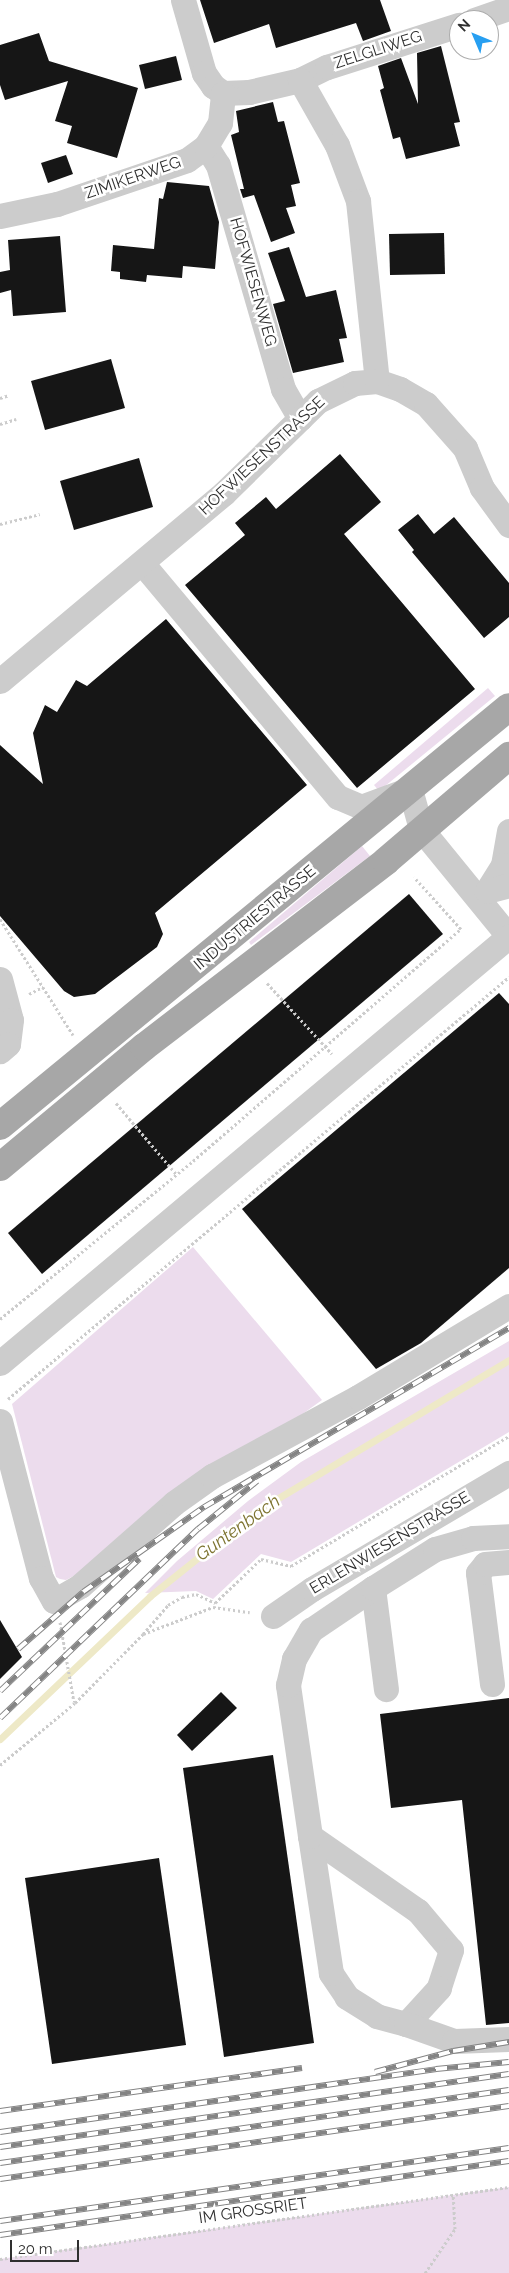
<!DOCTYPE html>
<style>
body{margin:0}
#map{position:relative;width:509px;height:2273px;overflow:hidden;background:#fff;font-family:Raleway,sans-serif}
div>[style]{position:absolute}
.green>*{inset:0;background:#ecdced}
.stream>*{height:7px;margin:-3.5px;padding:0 3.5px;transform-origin:3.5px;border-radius:3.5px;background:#eee9c7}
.building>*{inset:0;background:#161616}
.path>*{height:3px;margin-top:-1.5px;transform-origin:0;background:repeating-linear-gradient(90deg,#ccc 0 2.5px,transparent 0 5px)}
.minor>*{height:25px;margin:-12.5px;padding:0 12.5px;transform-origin:12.5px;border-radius:12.5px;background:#ccc}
.major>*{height:28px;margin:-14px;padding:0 14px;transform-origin:14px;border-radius:14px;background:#a7a7a7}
.rail>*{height:5.5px;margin-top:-2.75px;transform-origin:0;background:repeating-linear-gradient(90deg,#fff 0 11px,#848484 0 22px);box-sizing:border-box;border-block:1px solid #848484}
span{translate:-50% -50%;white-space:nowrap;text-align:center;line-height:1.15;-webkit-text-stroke:5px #fff;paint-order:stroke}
.street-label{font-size:16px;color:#2f2f2f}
.water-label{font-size:18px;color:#7d732f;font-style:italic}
.north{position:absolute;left:449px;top:10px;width:50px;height:50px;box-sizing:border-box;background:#fff;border:1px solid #acacac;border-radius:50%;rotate:315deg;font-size:14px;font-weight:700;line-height:20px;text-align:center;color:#2f2f2f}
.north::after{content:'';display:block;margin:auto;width:18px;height:22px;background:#279ff1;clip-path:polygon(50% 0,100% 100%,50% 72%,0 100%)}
.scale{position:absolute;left:10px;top:2240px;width:69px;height:22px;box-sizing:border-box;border:2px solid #2f2f2f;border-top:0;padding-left:6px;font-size:15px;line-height:18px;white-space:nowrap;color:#2f2f2f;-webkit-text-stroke:4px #fff;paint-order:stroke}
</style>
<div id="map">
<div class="green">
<i style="clip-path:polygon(488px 688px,495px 696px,379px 791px,374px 785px)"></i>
<i style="clip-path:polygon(362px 846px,370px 856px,251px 945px,249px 942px)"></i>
<i style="clip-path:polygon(193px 1247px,322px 1400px,87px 1569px,66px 1580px,60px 1579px,56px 1577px,12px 1404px)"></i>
<i style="clip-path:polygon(509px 1341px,509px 1432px,291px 1562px,261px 1554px,213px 1599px,196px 1591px,145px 1593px,177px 1561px,248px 1501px,301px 1462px)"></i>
<i style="clip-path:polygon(509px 2187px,509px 2273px,0 2273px,0 2259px)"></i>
</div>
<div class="stream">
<i style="left:0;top:1739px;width:207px;rotate:-43.6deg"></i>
<i style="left:150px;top:1596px;width:134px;rotate:-38.7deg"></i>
<i style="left:255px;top:1512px;width:296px;rotate:-30.9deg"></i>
</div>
<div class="building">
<i style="clip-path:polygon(200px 0,380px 0,391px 31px,363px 41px,356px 23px,276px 48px,269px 24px,214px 43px)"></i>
<i style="clip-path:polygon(39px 33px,49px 61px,138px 88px,117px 158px,67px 143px,72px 126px,55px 121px,68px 81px,5px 100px,0 85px,0 45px)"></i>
<i style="clip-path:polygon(441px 46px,460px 122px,454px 123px,460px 146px,406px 159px,400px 137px,393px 139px,380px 90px,384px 88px,378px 66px,401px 58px,418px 104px,417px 53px)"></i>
<i style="clip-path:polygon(176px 56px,182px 80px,145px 89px,139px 65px)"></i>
<i style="clip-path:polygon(273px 102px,278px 122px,284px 121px,300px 183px,291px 185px,296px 206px,286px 208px,295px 233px,271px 242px,254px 195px,243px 198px,240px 189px,244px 189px,231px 135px,239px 132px,236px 111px)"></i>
<i style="clip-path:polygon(66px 155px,73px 174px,48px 183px,41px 163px)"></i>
<i style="clip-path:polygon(167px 182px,209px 186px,219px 222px,215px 269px,183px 266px,182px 278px,147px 275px,146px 282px,120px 279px,120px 272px,111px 271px,113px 245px,154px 249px,159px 198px,163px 199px)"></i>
<i style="clip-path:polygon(444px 233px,445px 274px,390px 275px,389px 234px)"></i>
<i style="clip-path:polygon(60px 236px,66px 312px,13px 316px,11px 290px,0 293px,0 272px,10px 270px,8px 240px)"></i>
<i style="clip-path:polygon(289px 247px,306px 297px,336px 290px,347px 338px,339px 339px,344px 362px,293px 373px,273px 304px,285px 301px,268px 253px)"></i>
<i style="clip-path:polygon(111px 359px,125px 408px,45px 430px,31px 381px)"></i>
<i style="clip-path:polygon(340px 454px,381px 502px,344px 534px,475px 689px,357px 788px,185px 585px,245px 535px,235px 523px,266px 497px,276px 509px)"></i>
<i style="clip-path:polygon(139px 458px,153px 507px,74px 530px,60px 481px)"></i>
<i style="clip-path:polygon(418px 514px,434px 534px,454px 517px,509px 583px,509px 617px,484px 638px,412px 552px,414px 550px,398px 530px)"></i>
<i style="clip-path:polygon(166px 619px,307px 785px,155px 913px,163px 934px,157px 947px,95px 994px,74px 997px,64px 991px,0 916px,0 745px,43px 784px,33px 733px,45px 705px,57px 712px,76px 680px,87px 686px)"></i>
<i style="clip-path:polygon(409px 894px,443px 934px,42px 1274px,8px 1233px)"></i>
<i style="clip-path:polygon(499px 993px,509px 1004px,509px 1268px,421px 1343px,376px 1369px,242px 1209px)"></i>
<i style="clip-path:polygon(0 1620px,22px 1657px,0 1679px)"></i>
<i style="clip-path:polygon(221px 1692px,237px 1708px,192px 1751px,177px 1735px)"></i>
<i style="clip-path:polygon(509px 1698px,509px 2023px,486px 2025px,462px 1800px,391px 1808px,380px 1714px)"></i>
<i style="clip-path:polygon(273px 1755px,314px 2043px,224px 2057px,183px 1768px)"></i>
<i style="clip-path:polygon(159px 1858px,186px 2045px,52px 2064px,25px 1878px)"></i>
</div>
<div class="path">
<i style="left:0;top:398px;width:9px;rotate:-18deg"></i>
<i style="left:0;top:424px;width:17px;rotate:-17deg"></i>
<i style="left:0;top:524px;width:41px;rotate:-14deg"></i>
<i style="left:0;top:919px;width:137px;rotate:57.8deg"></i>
<i style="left:267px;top:983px;width:96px;rotate:47.5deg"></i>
<i style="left:29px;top:994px;width:16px;rotate:-27deg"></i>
<i style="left:116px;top:1103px;width:94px;rotate:49.7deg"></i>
<i style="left:0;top:1319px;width:249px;rotate:-39.3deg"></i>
<i style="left:193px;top:1161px;width:354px;rotate:-40.9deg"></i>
<i style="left:461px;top:929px;width:70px;rotate:-132.1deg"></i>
<i style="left:8px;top:1399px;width:655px;rotate:-40.11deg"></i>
<i style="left:60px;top:1622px;width:81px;rotate:80.1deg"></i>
<i style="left:143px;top:1634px;width:38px;rotate:-49deg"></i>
<i style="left:168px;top:1605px;width:16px;rotate:-30deg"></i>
<i style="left:182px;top:1597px;width:14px;rotate:-12deg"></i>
<i style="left:196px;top:1594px;width:21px;rotate:25deg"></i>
<i style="left:215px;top:1603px;width:64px;rotate:-43.7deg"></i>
<i style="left:261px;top:1559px;width:31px;rotate:13deg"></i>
<i style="left:291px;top:1566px;width:254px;rotate:-30.8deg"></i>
<i style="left:0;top:1765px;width:97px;rotate:-39.6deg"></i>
<i style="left:75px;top:1703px;width:97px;rotate:-45.4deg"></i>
<i style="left:143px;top:1634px;width:75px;rotate:-21.1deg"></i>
<i style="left:213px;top:1607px;width:37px;rotate:8deg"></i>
<i style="left:0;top:2259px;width:514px;rotate:-8.05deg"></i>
<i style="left:425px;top:2273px;width:53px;rotate:-55.7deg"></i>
<i style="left:455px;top:2229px;width:34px;rotate:-93deg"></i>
</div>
<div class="minor">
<i style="left:183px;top:0;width:76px;rotate:74deg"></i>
<i style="left:204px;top:73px;width:16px;rotate:55deg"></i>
<i style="left:213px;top:86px;width:12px;rotate:35deg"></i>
<i style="left:223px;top:93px;width:26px;rotate:-2deg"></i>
<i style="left:249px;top:92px;width:52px;rotate:-13.2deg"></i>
<i style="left:300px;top:80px;width:30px;rotate:-26deg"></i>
<i style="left:327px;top:67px;width:139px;rotate:-17.7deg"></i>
<i style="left:474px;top:20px;width:37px;rotate:-19deg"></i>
<i style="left:300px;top:80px;width:75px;rotate:60.4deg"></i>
<i style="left:337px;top:145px;width:60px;rotate:69.4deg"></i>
<i style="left:358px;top:201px;width:181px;rotate:84deg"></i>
<i style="left:206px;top:146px;width:22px;rotate:58deg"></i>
<i style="left:218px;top:165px;width:233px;rotate:73.8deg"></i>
<i style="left:283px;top:389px;width:34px;rotate:60deg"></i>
<i style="left:0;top:216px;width:58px;rotate:-11.9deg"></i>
<i style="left:57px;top:204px;width:137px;rotate:-18.7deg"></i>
<i style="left:187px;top:160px;width:24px;rotate:-36deg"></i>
<i style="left:206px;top:146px;width:27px;rotate:-59deg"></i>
<i style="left:220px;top:123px;width:30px;rotate:-84deg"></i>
<i style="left:142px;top:563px;width:305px;rotate:50.1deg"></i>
<i style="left:338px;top:797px;width:25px;rotate:23deg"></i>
<i style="left:361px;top:807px;width:52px;rotate:-20.2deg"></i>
<i style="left:410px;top:789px;width:41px;rotate:74.6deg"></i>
<i style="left:421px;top:829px;width:139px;rotate:50.8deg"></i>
<i style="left:0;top:681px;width:292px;rotate:-40deg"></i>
<i style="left:224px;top:493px;width:132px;rotate:-44.4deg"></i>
<i style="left:318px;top:401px;width:41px;rotate:-25.9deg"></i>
<i style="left:355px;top:383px;width:22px;rotate:-5deg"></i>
<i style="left:377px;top:381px;width:24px;rotate:19deg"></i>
<i style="left:400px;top:389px;width:30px;rotate:30deg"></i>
<i style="left:426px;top:404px;width:59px;rotate:48.4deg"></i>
<i style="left:465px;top:448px;width:43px;rotate:67deg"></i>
<i style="left:482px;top:488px;width:46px;rotate:53.9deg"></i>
<i style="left:509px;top:831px;width:35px;rotate:100deg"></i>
<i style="left:503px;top:865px;width:31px;rotate:122deg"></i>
<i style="left:487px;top:891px;width:23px;rotate:-15deg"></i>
<i style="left:0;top:979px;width:42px;rotate:75deg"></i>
<i style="left:11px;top:1020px;width:24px;rotate:97deg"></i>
<i style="left:8px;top:1044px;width:11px;rotate:139deg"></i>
<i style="left:0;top:1363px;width:664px;rotate:-39.99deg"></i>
<i style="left:0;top:1421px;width:162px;rotate:75.4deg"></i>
<i style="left:41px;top:1578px;width:26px;rotate:61deg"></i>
<i style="left:54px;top:1601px;width:30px;rotate:-30deg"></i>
<i style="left:80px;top:1586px;width:125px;rotate:-41.4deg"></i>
<i style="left:174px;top:1503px;width:47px;rotate:-35.4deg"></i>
<i style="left:212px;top:1476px;width:166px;rotate:-28.4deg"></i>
<i style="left:358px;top:1397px;width:176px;rotate:-31.1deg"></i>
<i style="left:373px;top:1588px;width:102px;rotate:82.7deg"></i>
<i style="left:273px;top:1616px;width:47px;rotate:-34.7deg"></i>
<i style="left:312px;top:1589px;width:229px;rotate:-30.5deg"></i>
<i style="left:492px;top:1684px;width:112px;rotate:-97.2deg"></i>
<i style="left:478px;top:1573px;width:11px;rotate:-52deg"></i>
<i style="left:485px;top:1564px;width:24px;rotate:-5deg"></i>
<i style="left:310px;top:1836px;width:131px;rotate:34.8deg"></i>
<i style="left:418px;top:1911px;width:51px;rotate:49.8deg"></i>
<i style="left:451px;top:1950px;width:40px;rotate:108deg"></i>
<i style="left:439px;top:1988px;width:49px;rotate:132.5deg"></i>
<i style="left:406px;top:2024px;width:30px;rotate:-165deg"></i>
<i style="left:377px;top:2016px;width:36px;rotate:-148deg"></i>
<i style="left:347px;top:1997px;width:29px;rotate:-124deg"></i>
<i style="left:331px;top:1973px;width:139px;rotate:-98.7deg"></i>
<i style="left:310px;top:1836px;width:153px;rotate:-98.3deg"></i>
<i style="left:288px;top:1685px;width:27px;rotate:-77deg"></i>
<i style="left:294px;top:1659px;width:34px;rotate:-60deg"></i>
<i style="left:311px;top:1630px;width:75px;rotate:-34.1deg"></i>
<i style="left:373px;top:1588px;width:73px;rotate:-32.2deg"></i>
<i style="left:435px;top:1549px;width:40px;rotate:-16deg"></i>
<i style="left:473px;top:1538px;width:36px;rotate:-3deg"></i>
<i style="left:406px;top:2024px;width:51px;rotate:19.5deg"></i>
<i style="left:454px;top:2041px;width:55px;rotate:-2.1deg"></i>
</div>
<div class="major">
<i style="left:0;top:1126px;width:659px;rotate:-39.46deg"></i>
<i style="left:0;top:1167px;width:187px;rotate:-39.8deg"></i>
<i style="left:144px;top:1047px;width:305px;rotate:-37.5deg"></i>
<i style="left:386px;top:861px;width:162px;rotate:-40.5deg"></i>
</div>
<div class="rail">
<i style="left:18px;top:1649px;width:86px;rotate:-41.2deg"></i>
<i style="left:83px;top:1592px;width:148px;rotate:-35.1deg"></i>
<i style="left:204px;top:1507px;width:354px;rotate:-30.4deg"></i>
<i style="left:0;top:1691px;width:192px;rotate:-43.5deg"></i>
<i style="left:0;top:1718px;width:274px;rotate:-43.7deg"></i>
<i style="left:198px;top:1529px;width:76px;rotate:-39.1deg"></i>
<i style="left:375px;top:2072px;width:81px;rotate:-15.1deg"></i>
<i style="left:453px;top:2051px;width:57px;rotate:-9.1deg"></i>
<i style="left:0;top:2111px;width:305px;rotate:-8.1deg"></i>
<i style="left:0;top:2132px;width:441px;rotate:-8.2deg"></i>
<i style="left:436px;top:2069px;width:73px;rotate:-5.5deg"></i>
<i style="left:0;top:2147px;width:514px;rotate:-8.16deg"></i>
<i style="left:0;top:2163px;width:514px;rotate:-8.16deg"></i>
<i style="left:0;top:2179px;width:514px;rotate:-8.16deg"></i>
<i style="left:0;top:2221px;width:514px;rotate:-8.16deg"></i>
<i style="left:0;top:2235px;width:514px;rotate:-8.27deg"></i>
</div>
<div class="street-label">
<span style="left:378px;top:50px;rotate:-18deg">ZELGLIWEG</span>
<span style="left:133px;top:178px;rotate:-19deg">ZIMIKERWEG</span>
<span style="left:253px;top:282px;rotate:74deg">HOFWIESENWEG</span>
<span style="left:262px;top:456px;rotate:-43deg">HOFWIESENSTRASSE</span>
<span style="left:255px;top:918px;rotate:-40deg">INDUSTRIESTRASSE</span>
<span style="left:390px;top:1543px;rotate:-31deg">ERLENWIESENSTRASSE</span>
<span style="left:253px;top:2211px;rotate:-8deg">IM GROSSRIET</span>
</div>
<div class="water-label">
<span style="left:238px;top:1528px;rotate:-36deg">Guntenbach</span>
</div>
<div class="north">N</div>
<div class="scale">20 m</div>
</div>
